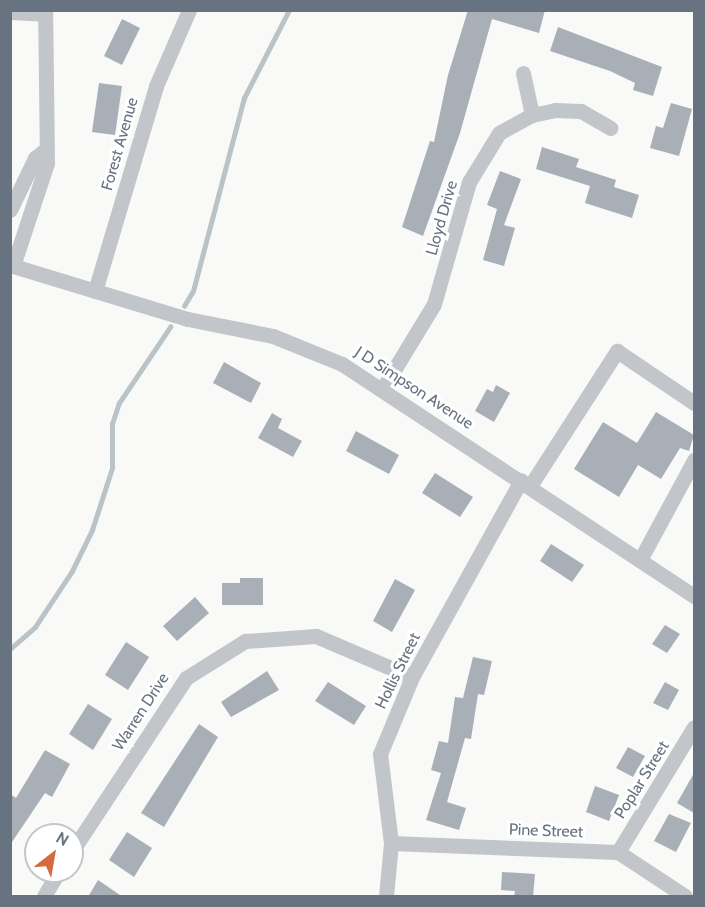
<!DOCTYPE html>
<style>
body{margin:0}
#map{position:relative;width:705px;height:907px;overflow:hidden;background:#f9f9f8;font-family:Cabin,sans-serif}
div>[style]{position:absolute}
.stream>*{height:4.5px;margin:-2.25px;padding:0 2.25px;transform-origin:2.25px;border-radius:2.25px;background:#bac3c8}
.building>*{inset:0;background:#a9afb6}
.minor>*{height:15px;margin:-7.5px;padding:0 7.5px;transform-origin:7.5px;border-radius:7.5px;background:#c2c5c9}
span{translate:-50% -50%;white-space:nowrap;text-align:center;line-height:1.15;-webkit-text-stroke:6px #fff;paint-order:stroke}
.street-label{font-size:16px;color:#677380}
.frame{position:absolute;inset:0;border:12px solid #677380;pointer-events:none}
.north{position:absolute;left:24px;top:823px;width:60px;height:60px;box-sizing:border-box;background:#fff;border:2px solid #c2c7cc;border-radius:50%;rotate:31deg;font-size:16px;font-weight:700;line-height:24px;text-align:center;color:#677380}
.north::after{content:'';display:block;margin:auto;width:21px;height:27px;background:#d36b3e;clip-path:polygon(50% 0,100% 100%,50% 72%,0 100%)}
</style>
<div id="map">
<div class="stream">
<i style="left:184px;top:306px;width:17px;rotate:-59deg"></i>
<i style="left:193px;top:291px;width:200px;rotate:-75.2deg"></i>
<i style="left:244px;top:98px;width:99px;rotate:-62.9deg"></i>
<i style="left:10px;top:649px;width:33px;rotate:-41deg"></i>
<i style="left:35px;top:627px;width:67px;rotate:-56.5deg"></i>
<i style="left:72px;top:571px;width:46px;rotate:-64deg"></i>
<i style="left:92px;top:530px;width:65px;rotate:-72.1deg"></i>
<i style="left:112px;top:468px;width:44px;rotate:-90deg"></i>
<i style="left:112px;top:424px;width:22px;rotate:-72deg"></i>
<i style="left:119px;top:403px;width:92px;rotate:-56.1deg"></i>
</div>
<div class="building">
<i style="clip-path:polygon(468px 10px,545px 10px,539px 33px,492px 19px,460px 133px,423px 236px,402px 227px,430px 141px,434px 142px,448px 75px)"></i>
<i style="clip-path:polygon(122px 19px,140px 28px,122px 65px,104px 56px)"></i>
<i style="clip-path:polygon(558px 27px,662px 67px,653px 96px,633px 90px,635px 83px,610px 71px,550px 51px)"></i>
<i style="clip-path:polygon(99px 83px,122px 86px,115px 135px,92px 132px)"></i>
<i style="clip-path:polygon(671px 103px,692px 109px,679px 156px,650px 148px,656px 126px,663px 128px)"></i>
<i style="clip-path:polygon(542px 147px,579px 159px,576px 167px,616px 180px,614px 187px,639px 195px,632px 218px,585px 203px,590px 186px,536px 169px)"></i>
<i style="clip-path:polygon(500px 171px,521px 179px,504px 225px,515px 228px,504px 266px,483px 260px,497px 209px,487px 205px)"></i>
<i style="clip-path:polygon(224px 362px,261px 383px,251px 403px,213px 383px)"></i>
<i style="clip-path:polygon(496px 385px,510px 393px,494px 422px,475px 411px,487px 389px,493px 392px)"></i>
<i style="clip-path:polygon(656px 412px,694px 435px,689px 451px,680px 448px,661px 479px,638px 465px,619px 497px,574px 469px,603px 422px,637px 443px)"></i>
<i style="clip-path:polygon(272px 413px,282px 419px,278px 428px,302px 441px,293px 457px,258px 438px)"></i>
<i style="clip-path:polygon(356px 431px,399px 455px,389px 474px,346px 451px)"></i>
<i style="clip-path:polygon(435px 473px,473px 497px,460px 517px,422px 493px)"></i>
<i style="clip-path:polygon(551px 544px,584px 565px,572px 582px,540px 561px)"></i>
<i style="clip-path:polygon(240px 578px,263px 578px,263px 605px,222px 605px,222px 583px,240px 583px)"></i>
<i style="clip-path:polygon(395px 579px,415px 590px,392px 632px,373px 621px)"></i>
<i style="clip-path:polygon(195px 597px,209px 613px,177px 641px,163px 626px)"></i>
<i style="clip-path:polygon(665px 625px,680px 634px,667px 653px,652px 644px)"></i>
<i style="clip-path:polygon(126px 642px,149px 657px,128px 690px,105px 675px)"></i>
<i style="clip-path:polygon(473px 657px,492px 661px,484px 695px,478px 694px,471px 739px,465px 738px,447px 802px,466px 808px,459px 830px,426px 820px,441px 773px,431px 770px,439px 741px,448px 743px,455px 697px,463px 698px)"></i>
<i style="clip-path:polygon(267px 671px,279px 690px,231px 717px,221px 702px)"></i>
<i style="clip-path:polygon(328px 682px,366px 706px,354px 725px,315px 701px)"></i>
<i style="clip-path:polygon(665px 682px,679px 690px,668px 710px,653px 703px)"></i>
<i style="clip-path:polygon(88px 704px,112px 719px,93px 750px,69px 734px)"></i>
<i style="clip-path:polygon(199px 724px,218px 737px,164px 827px,141px 813px)"></i>
<i style="clip-path:polygon(628px 747px,645px 756px,633px 777px,616px 768px)"></i>
<i style="clip-path:polygon(45px 750px,70px 764px,52px 797px,45px 793px,10px 845px,10px 794px,16px 798px)"></i>
<i style="clip-path:polygon(694px 773px,694px 813px,677px 803px)"></i>
<i style="clip-path:polygon(595px 786px,619px 795px,609px 821px,586px 812px)"></i>
<i style="clip-path:polygon(669px 814px,691px 823px,676px 852px,654px 841px)"></i>
<i style="clip-path:polygon(127px 832px,152px 848px,134px 877px,109px 860px)"></i>
<i style="clip-path:polygon(502px 872px,535px 874px,533px 897px,514px 897px,515px 891px,501px 890px)"></i>
<i style="clip-path:polygon(98px 880px,123px 897px,88px 897px)"></i>
</div>
<div class="minor">
<i style="left:10px;top:12px;width:35px;rotate:3deg"></i>
<i style="left:523px;top:73px;width:43px;rotate:77.9deg"></i>
<i style="left:10px;top:210px;width:58px;rotate:-64.3deg"></i>
<i style="left:35px;top:158px;width:11px;rotate:-38deg"></i>
<i style="left:10px;top:265px;width:186px;rotate:16.9deg"></i>
<i style="left:188px;top:319px;width:87px;rotate:11.3deg"></i>
<i style="left:273px;top:336px;width:74px;rotate:22.1deg"></i>
<i style="left:342px;top:364px;width:422px;rotate:33.4deg"></i>
<i style="left:13px;top:266px;width:108px;rotate:-71.7deg"></i>
<i style="left:47px;top:163px;width:153px;rotate:-90.7deg"></i>
<i style="left:95px;top:291px;width:214px;rotate:-73.4deg"></i>
<i style="left:156px;top:86px;width:83px;rotate:-66.5deg"></i>
<i style="left:383px;top:388px;width:98px;rotate:-58.7deg"></i>
<i style="left:434px;top:304px;width:127px;rotate:-74deg"></i>
<i style="left:469px;top:182px;width:57px;rotate:-58.5deg"></i>
<i style="left:499px;top:133px;width:38px;rotate:-29deg"></i>
<i style="left:532px;top:115px;width:24px;rotate:-12deg"></i>
<i style="left:555px;top:110px;width:26px;rotate:2deg"></i>
<i style="left:581px;top:111px;width:34px;rotate:30deg"></i>
<i style="left:530px;top:486px;width:161px;rotate:-57.2deg"></i>
<i style="left:617px;top:351px;width:93px;rotate:34deg"></i>
<i style="left:640px;top:560px;width:114px;rotate:-61.6deg"></i>
<i style="left:391px;top:843px;width:227px;rotate:2.3deg"></i>
<i style="left:618px;top:852px;width:80px;rotate:33.3deg"></i>
<i style="left:72px;top:851px;width:207px;rotate:-56.6deg"></i>
<i style="left:186px;top:678px;width:70px;rotate:-32.1deg"></i>
<i style="left:245px;top:641px;width:71px;rotate:-4deg"></i>
<i style="left:316px;top:636px;width:104px;rotate:23.1deg"></i>
<i style="left:618px;top:852px;width:146px;rotate:-58.7deg"></i>
<i style="left:44px;top:896px;width:29px;rotate:-59deg"></i>
<i style="left:386px;top:896px;width:53px;rotate:-84.6deg"></i>
<i style="left:391px;top:843px;width:90px;rotate:-97deg"></i>
<i style="left:380px;top:754px;width:83px;rotate:-67.4deg"></i>
<i style="left:412px;top:677px;width:225px;rotate:-61deg"></i>
</div>
<div class="street-label">
<span style="left:120px;top:144px;rotate:-74deg">Forest Avenue</span>
<span style="left:442px;top:218px;rotate:-74deg">Lloyd Drive</span>
<span style="left:414px;top:388px;rotate:33deg">J D Simpson Avenue</span>
<span style="left:398px;top:671px;rotate:-64deg">Hollis Street</span>
<span style="left:141px;top:712px;rotate:-57deg">Warren Drive</span>
<span style="left:642px;top:780px;rotate:-58deg">Poplar Street</span>
<span style="left:546px;top:831px;rotate:2deg">Pine Street</span>
</div>
<div class="frame"></div>
<div class="north">N</div>
</div>
